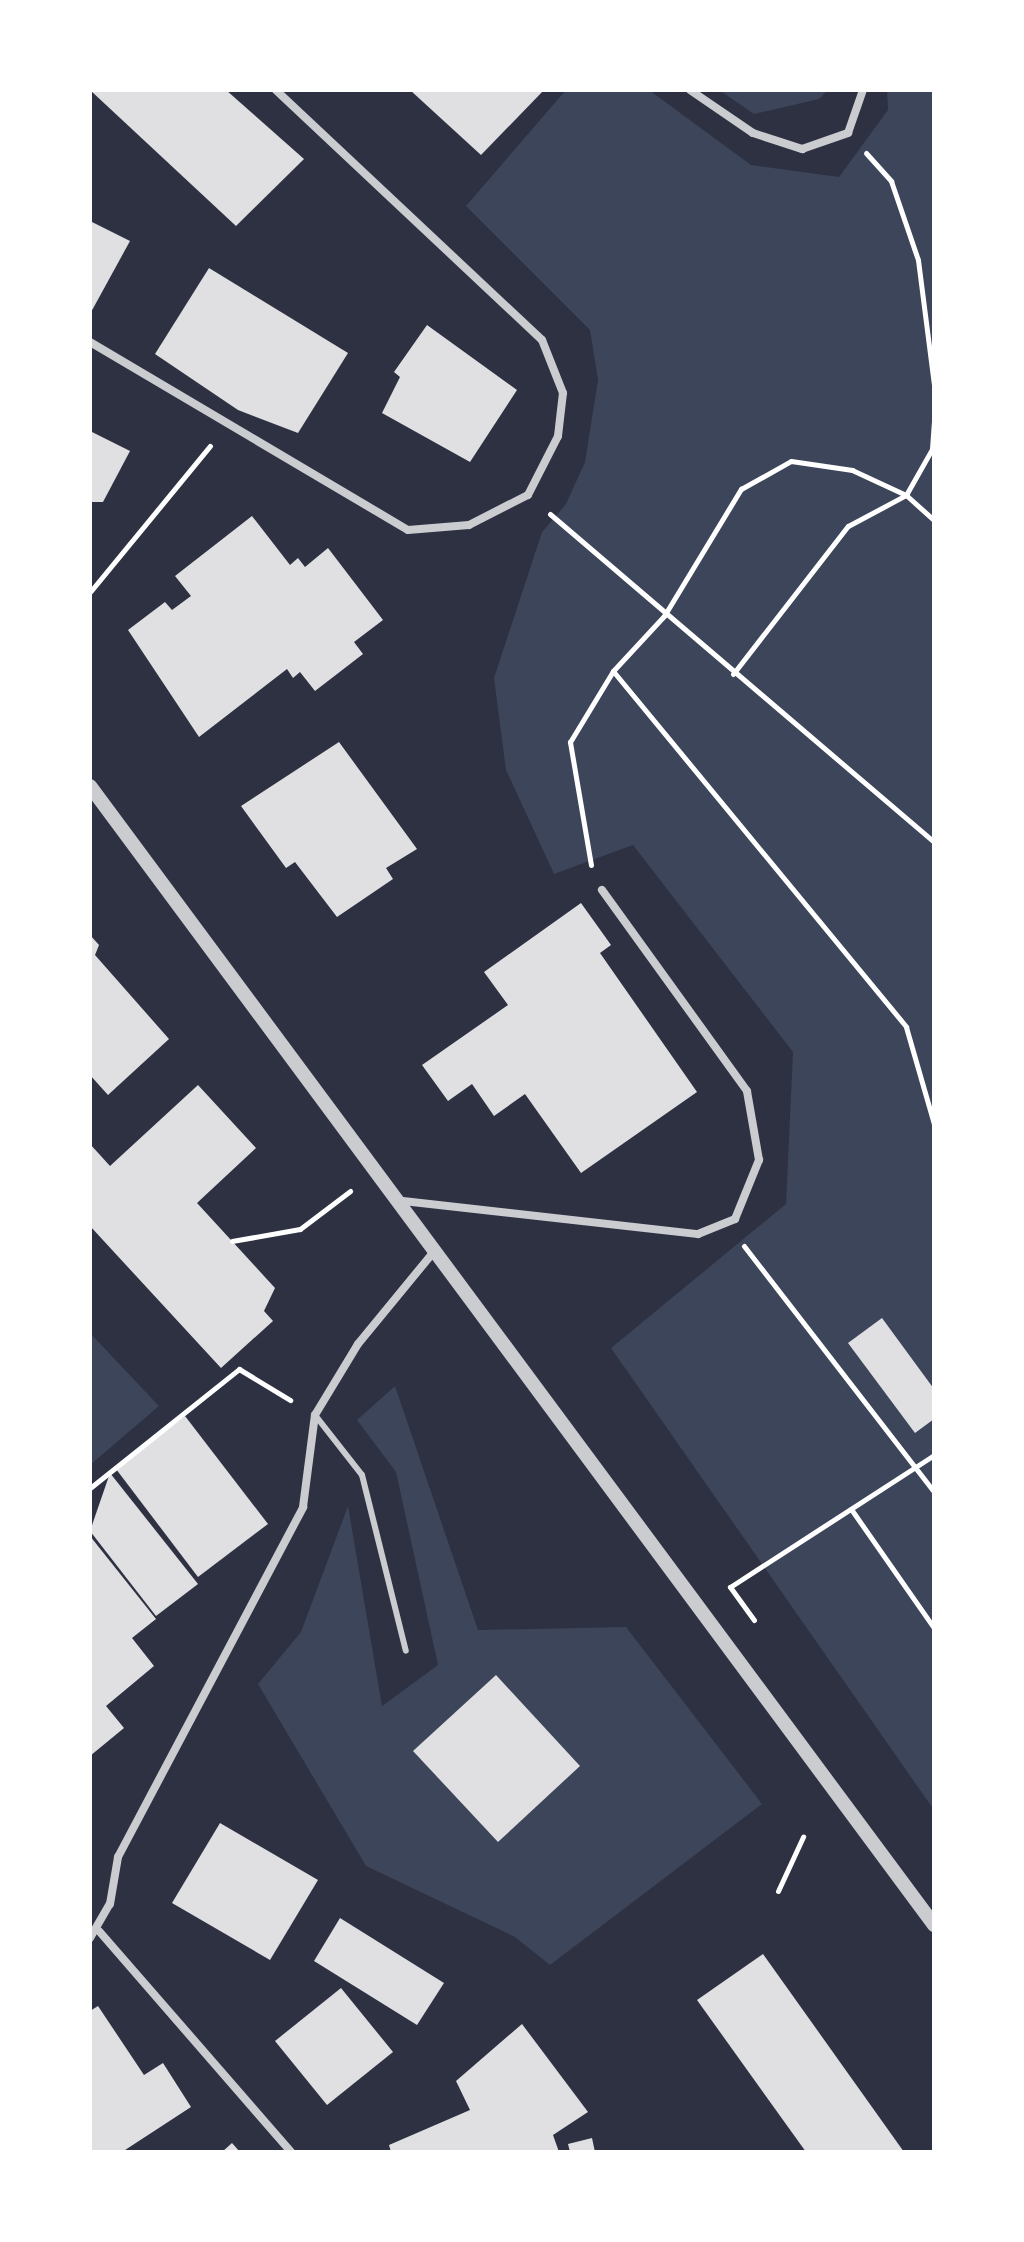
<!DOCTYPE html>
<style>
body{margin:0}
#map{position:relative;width:1024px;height:2242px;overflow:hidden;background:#2d3142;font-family:Helvetica,sans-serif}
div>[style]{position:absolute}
.green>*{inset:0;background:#3c4559}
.building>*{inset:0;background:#e0e0e3}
.path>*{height:5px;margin:-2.5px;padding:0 2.5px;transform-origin:2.5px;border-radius:2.5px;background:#fff}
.service>*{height:6px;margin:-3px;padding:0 3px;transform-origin:3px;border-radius:3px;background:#caccd0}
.minor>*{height:8px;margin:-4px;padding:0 4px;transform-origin:4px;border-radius:4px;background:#caccd0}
.tertiary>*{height:14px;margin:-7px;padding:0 7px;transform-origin:7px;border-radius:7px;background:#caccd0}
span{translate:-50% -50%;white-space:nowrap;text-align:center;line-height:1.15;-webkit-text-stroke:7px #fff;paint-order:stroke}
.frame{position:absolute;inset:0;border:92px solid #fff;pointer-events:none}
</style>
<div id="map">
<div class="green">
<i style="clip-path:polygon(566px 90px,649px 90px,751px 165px,839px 177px,888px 110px,887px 90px,934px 90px,934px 1810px,611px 1348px,786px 1204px,793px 1052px,633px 845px,554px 874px,506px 770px,494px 678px,542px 532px,566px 504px,585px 462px,598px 380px,590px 330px,466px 206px)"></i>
<i style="clip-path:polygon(719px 90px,828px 90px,819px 99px,754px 114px)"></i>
<i style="clip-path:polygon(90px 1333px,159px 1406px,90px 1465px)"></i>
<i style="clip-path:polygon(395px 1386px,478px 1630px,626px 1627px,762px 1804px,550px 1965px,515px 1937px,366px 1866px,258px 1684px,301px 1632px,348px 1506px,382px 1706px,438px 1665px,396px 1472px,357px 1420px)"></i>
</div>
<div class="building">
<i style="clip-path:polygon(90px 90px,226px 90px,304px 159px,236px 226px)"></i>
<i style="clip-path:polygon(410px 90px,544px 90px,481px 155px)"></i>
<i style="clip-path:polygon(90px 221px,130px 241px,90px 314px)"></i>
<i style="clip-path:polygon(209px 268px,348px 353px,298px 433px,238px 410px,155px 354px)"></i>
<i style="clip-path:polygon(427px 325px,517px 390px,470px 462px,382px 413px,400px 377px,394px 372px)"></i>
<i style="clip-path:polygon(90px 431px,130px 451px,103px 502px,90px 502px)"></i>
<i style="clip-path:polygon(252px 516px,290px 565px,298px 558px,305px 567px,328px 548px,383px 620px,354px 642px,363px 654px,315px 691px,300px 672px,293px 678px,287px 669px,199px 737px,128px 630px,165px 602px,172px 610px,191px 596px,175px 576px)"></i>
<i style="clip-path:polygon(339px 742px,417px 849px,386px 868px,393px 879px,337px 917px,295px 862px,286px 868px,241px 806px)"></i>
<i style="clip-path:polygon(581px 903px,611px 945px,600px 953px,697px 1092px,581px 1173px,525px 1094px,494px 1116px,472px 1084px,448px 1101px,422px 1065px,508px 1005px,484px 972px)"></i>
<i style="clip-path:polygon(90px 935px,99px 945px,95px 955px,169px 1039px,108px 1095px,90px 1075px)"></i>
<i style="clip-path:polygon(198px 1085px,256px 1148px,197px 1203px,275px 1288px,264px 1311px,273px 1321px,221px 1368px,90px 1226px,90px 1144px,110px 1166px)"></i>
<i style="clip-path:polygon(882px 1318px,934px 1389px,934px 1419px,915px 1433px,848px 1343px)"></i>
<i style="clip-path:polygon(185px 1416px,268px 1524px,198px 1577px,116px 1469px)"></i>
<i style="clip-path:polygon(110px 1473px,198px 1584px,156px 1616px,90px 1531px)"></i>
<i style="clip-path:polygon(90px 1536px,156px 1619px,132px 1638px,154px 1666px,106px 1706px,124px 1728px,90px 1756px)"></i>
<i style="clip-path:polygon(496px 1675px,580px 1766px,498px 1842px,413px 1751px)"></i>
<i style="clip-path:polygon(220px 1823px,318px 1880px,270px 1960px,172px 1903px)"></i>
<i style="clip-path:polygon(340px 1918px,444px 1983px,417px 2025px,314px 1961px)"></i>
<i style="clip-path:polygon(763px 1954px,904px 2152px,806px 2152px,697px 2000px)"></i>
<i style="clip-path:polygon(341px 1988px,393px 2052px,327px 2105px,275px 2041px)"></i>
<i style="clip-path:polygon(98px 2006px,144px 2075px,163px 2063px,191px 2107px,122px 2152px,90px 2152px,90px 2011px)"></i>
<i style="clip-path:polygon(522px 2024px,588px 2112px,553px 2135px,559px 2152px,391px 2152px,389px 2145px,470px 2110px,456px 2081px)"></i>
<i style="clip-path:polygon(592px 2138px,595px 2152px,570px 2152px,568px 2144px)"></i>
<i style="clip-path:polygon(232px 2143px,240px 2152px,222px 2152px)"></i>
</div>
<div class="path">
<i style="left:866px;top:153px;width:38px;rotate:48deg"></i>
<i style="left:891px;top:181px;width:83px;rotate:71.1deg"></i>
<i style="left:918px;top:260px;width:126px;rotate:82.7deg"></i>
<i style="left:550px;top:514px;width:505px;rotate:40.5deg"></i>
<i style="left:90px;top:592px;width:189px;rotate:-50.6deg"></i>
<i style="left:613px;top:671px;width:461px;rotate:50.5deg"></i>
<i style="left:906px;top:1027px;width:101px;rotate:73.9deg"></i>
<i style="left:733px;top:674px;width:187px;rotate:-52.2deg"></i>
<i style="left:848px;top:526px;width:66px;rotate:-28.1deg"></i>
<i style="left:906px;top:495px;width:53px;rotate:-60.5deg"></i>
<i style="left:932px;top:449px;width:27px;rotate:-86deg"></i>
<i style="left:591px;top:865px;width:125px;rotate:-99.7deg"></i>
<i style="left:570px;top:742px;width:83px;rotate:-58.8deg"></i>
<i style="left:613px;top:671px;width:75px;rotate:-47.2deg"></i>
<i style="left:664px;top:616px;width:149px;rotate:-58.8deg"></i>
<i style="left:741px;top:489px;width:57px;rotate:-29.2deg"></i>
<i style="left:791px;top:461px;width:62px;rotate:8.4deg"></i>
<i style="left:852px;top:470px;width:60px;rotate:24.8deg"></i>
<i style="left:906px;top:495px;width:38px;rotate:42deg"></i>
<i style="left:232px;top:1241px;width:69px;rotate:-10deg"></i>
<i style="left:300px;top:1229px;width:63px;rotate:-37.2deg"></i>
<i style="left:744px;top:1246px;width:311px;rotate:52.3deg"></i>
<i style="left:90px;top:1488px;width:191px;rotate:-38.6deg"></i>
<i style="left:239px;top:1369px;width:60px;rotate:31.3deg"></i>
<i style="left:851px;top:1509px;width:145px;rotate:55.1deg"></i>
<i style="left:754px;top:1620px;width:41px;rotate:-126deg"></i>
<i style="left:730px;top:1587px;width:243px;rotate:-32.9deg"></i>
<i style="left:778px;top:1891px;width:60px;rotate:-65.2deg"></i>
</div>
<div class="service">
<i style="left:315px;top:1415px;width:76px;rotate:51.9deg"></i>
<i style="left:362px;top:1475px;width:181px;rotate:76deg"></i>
</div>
<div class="minor">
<i style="left:690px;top:90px;width:76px;rotate:34.3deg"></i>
<i style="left:753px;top:133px;width:52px;rotate:18.1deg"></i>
<i style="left:802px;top:149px;width:49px;rotate:-19.2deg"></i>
<i style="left:848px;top:133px;width:46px;rotate:-70.8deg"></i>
<i style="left:90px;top:342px;width:369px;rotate:30.6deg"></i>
<i style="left:408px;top:530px;width:61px;rotate:-4.7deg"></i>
<i style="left:469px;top:525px;width:66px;rotate:-27deg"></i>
<i style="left:528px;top:495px;width:66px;rotate:-63deg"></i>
<i style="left:558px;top:436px;width:43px;rotate:-83.4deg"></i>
<i style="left:563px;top:393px;width:57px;rotate:-111.6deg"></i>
<i style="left:542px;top:340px;width:365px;rotate:-136.8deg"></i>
<i style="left:403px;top:1201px;width:297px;rotate:6.4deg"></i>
<i style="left:698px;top:1234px;width:40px;rotate:-22deg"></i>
<i style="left:735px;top:1219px;width:64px;rotate:-67.9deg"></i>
<i style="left:759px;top:1160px;width:70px;rotate:-99.9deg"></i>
<i style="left:747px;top:1091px;width:248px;rotate:-125.8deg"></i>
<i style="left:99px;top:1931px;width:293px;rotate:49deg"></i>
<i style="left:90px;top:1938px;width:39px;rotate:-60deg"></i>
<i style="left:110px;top:1904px;width:48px;rotate:-80.3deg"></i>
<i style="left:118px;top:1857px;width:396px;rotate:-62.1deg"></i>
<i style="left:303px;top:1507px;width:93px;rotate:-82.6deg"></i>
<i style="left:315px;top:1415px;width:83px;rotate:-58.8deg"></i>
<i style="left:358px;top:1344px;width:123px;rotate:-50.6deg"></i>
</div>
<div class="tertiary">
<i style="left:90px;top:786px;width:1418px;rotate:53.46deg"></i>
</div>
<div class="frame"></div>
</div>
